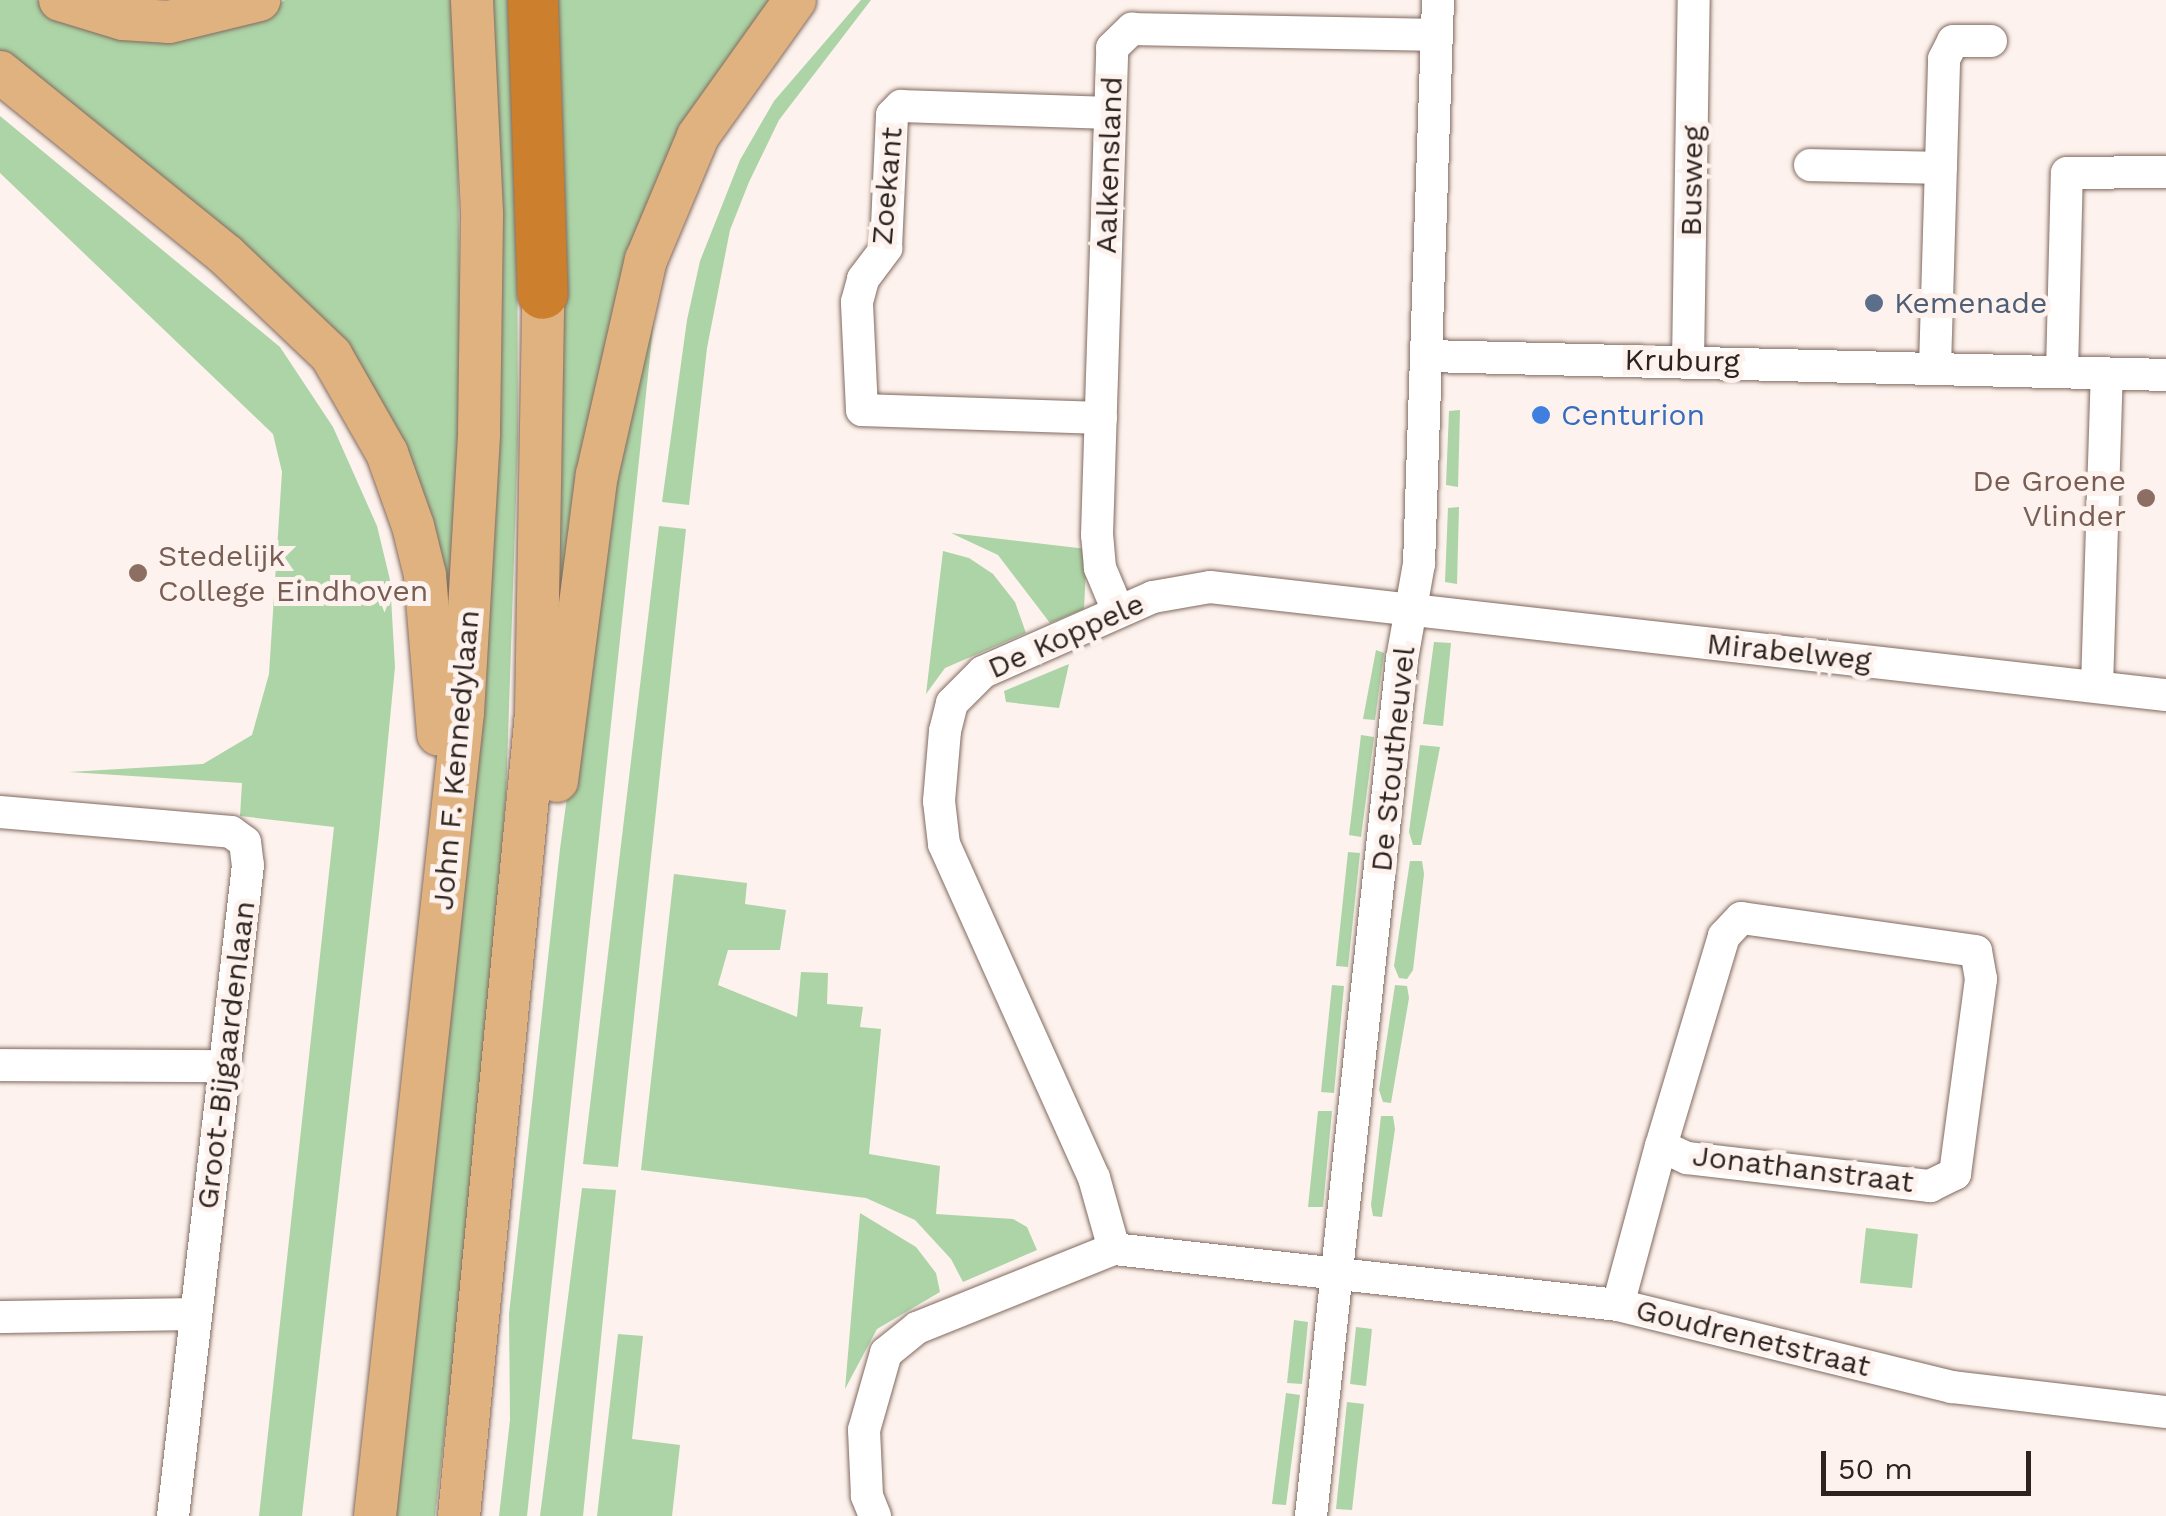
<!DOCTYPE html>
<style>
body{margin:0}
#map{position:relative;width:2166px;height:1516px;overflow:hidden;background:#fdf2ed;font-family:"Work Sans",sans-serif}
div>[style]{position:absolute}
.green>*{inset:0;background:#acd4a6}
.roads{filter:drop-shadow(0 0 2px #816a5f) drop-shadow(0 0 2px #816a5f)}
.minor>*{height:32px;margin:-16px;padding:0 16px;transform-origin:16px;border-radius:16px;background:#fff}
.major>*{height:42px;margin:-21px;padding:0 21px;transform-origin:21px;border-radius:21px;background:#e0b280}
.highway>*{height:50px;margin:-25px;padding:0 25px;transform-origin:25px;border-radius:25px;background:#cc7f2c}
.dots>*{width:28px;height:28px;translate:-50% -50%;box-sizing:border-box;border:5px solid #fdf2ed;border-radius:50%}
span{translate:-50% -50%;white-space:nowrap;text-align:center;line-height:1.15;-webkit-text-stroke:10px #fdf2ed;paint-order:stroke}
.street-label{font-size:30px;color:#2e241f}
.service-label{font-size:30px;color:#4e5e75}
.left{translate:0 -50%;text-align:left}
.shop-label{font-size:30px;color:#366cbe}
.education-label{font-size:30px;color:#785e54}
.right{translate:-100% -50%;text-align:right}
.scale{position:absolute;left:1821px;top:1451px;width:210px;height:45px;box-sizing:border-box;border:5px solid #2e241f;border-top:0;padding-left:12px;font-size:30px;line-height:35px;white-space:nowrap;color:#2e241f;-webkit-text-stroke:8px #fdf2ed;paint-order:stroke}
</style>
<div id="map">
<div class="green">
<i style="clip-path:polygon(0 0,37px 0,60px 17px,257px 17px,285px 0,456px 0,461px 398px,449px 661px,402px 446px,0 53px)"></i>
<i style="clip-path:polygon(490px 0,510px 0,517px 153px,518px 439px,506px 797px,479px 1143px,435px 1516px,392px 1516px)"></i>
<i style="clip-path:polygon(552px 0,777px 0,723px 72px,555px 651px)"></i>
<i style="clip-path:polygon(861px 0,871px 0,779px 120px,749px 182px,730px 230px,707px 348px,689px 505px,662px 502px,687px 320px,700px 261px,740px 160px,774px 101px)"></i>
<i style="clip-path:polygon(0 116px,280px 347px,333px 427px,377px 526px,390px 580px,395px 667px,379px 833px,302px 1516px,259px 1516px,334px 827px,240px 816px,242px 783px,69px 772px,203px 764px,252px 735px,269px 674px,282px 472px,273px 434px,0 173px)"></i>
<i style="clip-path:polygon(660px 262px,527px 1516px,499px 1516px,510px 1420px,509px 1314px,560px 849px,610px 476px)"></i>
<i style="clip-path:polygon(1460px 410px,1458px 487px,1446px 485px,1449px 411px)"></i>
<i style="clip-path:polygon(1459px 507px,1457px 584px,1445px 582px,1448px 508px)"></i>
<i style="clip-path:polygon(659px 526px,686px 529px,618px 1167px,583px 1164px)"></i>
<i style="clip-path:polygon(951px 533px,1087px 549px,1084px 609px,1050px 623px,998px 555px)"></i>
<i style="clip-path:polygon(943px 551px,969px 558px,993px 574px,1015px 602px,1026px 633px,945px 668px,926px 694px)"></i>
<i style="clip-path:polygon(1434px 642px,1451px 643px,1443px 726px,1423px 724px)"></i>
<i style="clip-path:polygon(1376px 650px,1384px 653px,1375px 720px,1363px 719px)"></i>
<i style="clip-path:polygon(1069px 664px,1059px 708px,1006px 702px,1004px 691px)"></i>
<i style="clip-path:polygon(1361px 735px,1374px 737px,1361px 837px,1349px 835px)"></i>
<i style="clip-path:polygon(1420px 745px,1440px 747px,1421px 845px,1413px 845px,1409px 832px)"></i>
<i style="clip-path:polygon(1348px 852px,1360px 853px,1348px 967px,1336px 966px)"></i>
<i style="clip-path:polygon(1410px 861px,1422px 861px,1424px 874px,1413px 970px,1407px 979px,1399px 978px,1394px 966px)"></i>
<i style="clip-path:polygon(674px 874px,747px 883px,745px 904px,786px 910px,780px 950px,728px 950px,718px 985px,797px 1017px,801px 972px,828px 973px,827px 1004px,863px 1007px,860px 1027px,881px 1029px,869px 1154px,940px 1166px,936px 1214px,1013px 1219px,1027px 1227px,1037px 1250px,963px 1282px,951px 1259px,915px 1220px,866px 1198px,641px 1170px)"></i>
<i style="clip-path:polygon(1332px 985px,1344px 986px,1334px 1093px,1321px 1092px)"></i>
<i style="clip-path:polygon(1395px 985px,1407px 986px,1409px 998px,1391px 1103px,1383px 1102px,1379px 1090px)"></i>
<i style="clip-path:polygon(1318px 1111px,1332px 1111px,1323px 1207px,1308px 1207px)"></i>
<i style="clip-path:polygon(1381px 1116px,1393px 1116px,1395px 1129px,1382px 1217px,1373px 1216px,1371px 1205px)"></i>
<i style="clip-path:polygon(582px 1188px,616px 1190px,583px 1516px,540px 1516px)"></i>
<i style="clip-path:polygon(860px 1213px,916px 1247px,936px 1273px,940px 1292px,877px 1329px,845px 1389px)"></i>
<i style="clip-path:polygon(1866px 1228px,1918px 1234px,1912px 1288px,1860px 1283px)"></i>
<i style="clip-path:polygon(1294px 1320px,1308px 1322px,1302px 1384px,1287px 1383px)"></i>
<i style="clip-path:polygon(1356px 1327px,1372px 1329px,1366px 1386px,1350px 1384px)"></i>
<i style="clip-path:polygon(618px 1334px,643px 1336px,632px 1439px,680px 1445px,672px 1516px,597px 1516px)"></i>
<i style="clip-path:polygon(1286px 1393px,1300px 1395px,1286px 1505px,1272px 1504px)"></i>
<i style="clip-path:polygon(1347px 1402px,1364px 1404px,1352px 1510px,1336px 1509px)"></i>
</div>
<div class="roads">
<div class="minor">
<i style="left:1810px;top:165px;width:131px;rotate:1.3deg"></i>
<i style="left:1428px;top:356px;width:738px;rotate:1.47deg"></i>
<i style="left:1688px;top:362px;width:362px;rotate:-89.1deg"></i>
<i style="left:1935px;top:367px;width:308px;rotate:-88.3deg"></i>
<i style="left:1944px;top:59px;width:20px;rotate:-63deg"></i>
<i style="left:1953px;top:41px;width:38px"></i>
<i style="left:2062px;top:372px;width:199px;rotate:-88.6deg"></i>
<i style="left:2067px;top:173px;width:99px;rotate:-0.6deg"></i>
<i style="left:1101px;top:418px;width:239px;rotate:-178.1deg"></i>
<i style="left:862px;top:410px;width:108px;rotate:-92.7deg"></i>
<i style="left:857px;top:302px;width:24px;rotate:-75deg"></i>
<i style="left:863px;top:279px;width:39px;rotate:-53deg"></i>
<i style="left:886px;top:248px;width:133px;rotate:-87.4deg"></i>
<i style="left:892px;top:115px;width:13px;rotate:-45deg"></i>
<i style="left:901px;top:106px;width:209px;rotate:1.9deg"></i>
<i style="left:1118px;top:611px;width:47px;rotate:-112.7deg"></i>
<i style="left:1100px;top:568px;width:33px;rotate:-95deg"></i>
<i style="left:1097px;top:535px;width:487px;rotate:-88.2deg"></i>
<i style="left:1112px;top:48px;width:28px;rotate:-44deg"></i>
<i style="left:1132px;top:29px;width:305px;rotate:1.1deg"></i>
<i style="left:2097px;top:686px;width:312px;rotate:-88.2deg"></i>
<i style="left:0;top:812px;width:232px;rotate:4.9deg"></i>
<i style="left:231px;top:832px;width:17px;rotate:36deg"></i>
<i style="left:245px;top:842px;width:23px;rotate:83deg"></i>
<i style="left:248px;top:865px;width:655px;rotate:96.57deg"></i>
<i style="left:0;top:1065px;width:225px;rotate:0.3deg"></i>
<i style="left:1114px;top:1249px;width:74px;rotate:-105.7deg"></i>
<i style="left:1094px;top:1178px;width:366px;rotate:-114.2deg"></i>
<i style="left:944px;top:844px;width:43px;rotate:-96.6deg"></i>
<i style="left:939px;top:801px;width:70px;rotate:-85.1deg"></i>
<i style="left:945px;top:731px;width:29px;rotate:-76deg"></i>
<i style="left:952px;top:703px;width:44px;rotate:-45deg"></i>
<i style="left:983px;top:672px;width:186px;rotate:-23.8deg"></i>
<i style="left:1153px;top:597px;width:58px;rotate:-10deg"></i>
<i style="left:1210px;top:587px;width:962px;rotate:6.45deg"></i>
<i style="left:1618px;top:1305px;width:165px;rotate:-74.9deg"></i>
<i style="left:1661px;top:1146px;width:29px;rotate:25deg"></i>
<i style="left:1687px;top:1158px;width:245px;rotate:6.6deg"></i>
<i style="left:1930px;top:1186px;width:28px;rotate:-26deg"></i>
<i style="left:1955px;top:1174px;width:197px;rotate:-82.4deg"></i>
<i style="left:1981px;top:979px;width:28px;rotate:-100deg"></i>
<i style="left:1976px;top:951px;width:237px;rotate:-172deg"></i>
<i style="left:1741px;top:918px;width:25px;rotate:133deg"></i>
<i style="left:1724px;top:936px;width:219px;rotate:106.7deg"></i>
<i style="left:0;top:1317px;width:196px;rotate:-0.9deg"></i>
<i style="left:875px;top:1516px;width:22px;rotate:-112deg"></i>
<i style="left:867px;top:1496px;width:66px;rotate:-92.6deg"></i>
<i style="left:864px;top:1430px;width:80px;rotate:-74.1deg"></i>
<i style="left:886px;top:1353px;width:40px;rotate:-39deg"></i>
<i style="left:917px;top:1328px;width:212px;rotate:-21.9deg"></i>
<i style="left:1114px;top:1249px;width:507px;rotate:6.34deg"></i>
<i style="left:1618px;top:1305px;width:344px;rotate:13.8deg"></i>
<i style="left:1952px;top:1387px;width:215px;rotate:6.7deg"></i>
<i style="left:1311px;top:1516px;width:862px;rotate:-83.94deg"></i>
<i style="left:1402px;top:659px;width:97px;rotate:-79.9deg"></i>
<i style="left:1419px;top:564px;width:564px;rotate:-88.07deg"></i>
</div>
<div class="major">
<i style="left:60px;top:0;width:66px;rotate:16.8deg"></i>
<i style="left:123px;top:19px;width:46px;rotate:3.7deg"></i>
<i style="left:169px;top:22px;width:93px;rotate:-13.7deg"></i>
<i style="left:0;top:72px;width:292px;rotate:39deg"></i>
<i style="left:227px;top:256px;width:144px;rotate:43.6deg"></i>
<i style="left:331px;top:355px;width:113px;rotate:60.3deg"></i>
<i style="left:387px;top:453px;width:77px;rotate:70.4deg"></i>
<i style="left:413px;top:526px;width:50px;rotate:76.2deg"></i>
<i style="left:425px;top:575px;width:160px;rotate:85.3deg"></i>
<i style="left:557px;top:781px;width:309px;rotate:-82.6deg"></i>
<i style="left:597px;top:475px;width:221px;rotate:-77.2deg"></i>
<i style="left:646px;top:260px;width:134px;rotate:-67.2deg"></i>
<i style="left:698px;top:136px;width:167px;rotate:-54.5deg"></i>
<i style="left:375px;top:1516px;width:808px;rotate:-83.75deg"></i>
<i style="left:463px;top:713px;width:280px;rotate:-86.7deg"></i>
<i style="left:479px;top:433px;width:220px;rotate:-89.2deg"></i>
<i style="left:482px;top:213px;width:213px;rotate:-92.7deg"></i>
<i style="left:459px;top:1516px;width:807px;rotate:-84.52deg"></i>
<i style="left:536px;top:713px;width:419px;rotate:-89deg"></i>
</div>
<div class="highway">
<i style="left:533px;top:0;width:294px;rotate:88.1deg"></i>
</div>
</div>
<div class="dots">
<i style="left:1874px;top:303px;background:#5c6f8a"></i>
<i style="left:1541px;top:415px;background:#3f7fe0"></i>
<i style="left:2146px;top:498px;background:#8d6e63"></i>
<i style="left:138px;top:573px;background:#8d6e63"></i>
</div>
<div class="street-label">
<span style="left:1109px;top:165px;rotate:-88deg">Aalkensland</span>
<span style="left:1692px;top:181px;rotate:-89deg">Busweg</span>
<span style="left:887px;top:186px;rotate:-85deg">Zoekant</span>
<span style="left:1682px;top:361px;rotate:1deg">Kruburg</span>
<span style="left:1066px;top:636px;rotate:-24deg">De Koppele</span>
<span style="left:1789px;top:652px;rotate:6deg">Mirabelweg</span>
<span style="left:1393px;top:759px;rotate:-84deg">De Stoutheuvel</span>
<span style="left:456px;top:760px;rotate:-85deg">John F. Kennedylaan</span>
<span style="left:226px;top:1055px;rotate:-83deg">Groot-Bijgaardenlaan</span>
<span style="left:1803px;top:1169px;rotate:7deg">Jonathanstraat</span>
<span style="left:1753px;top:1338px;rotate:14deg">Goudrenetstraat</span>
</div>
<div class="service-label">
<span class="left" style="left:1894px;top:303px">Kemenade</span>
</div>
<div class="shop-label">
<span class="left" style="left:1561px;top:415px">Centurion</span>
</div>
<div class="education-label">
<span class="right" style="left:2126px;top:498px">De Groene<br>Vlinder</span>
<span class="left" style="left:158px;top:573px">Stedelijk<br>College Eindhoven</span>
</div>
<div class="scale">50 m</div>
</div>
